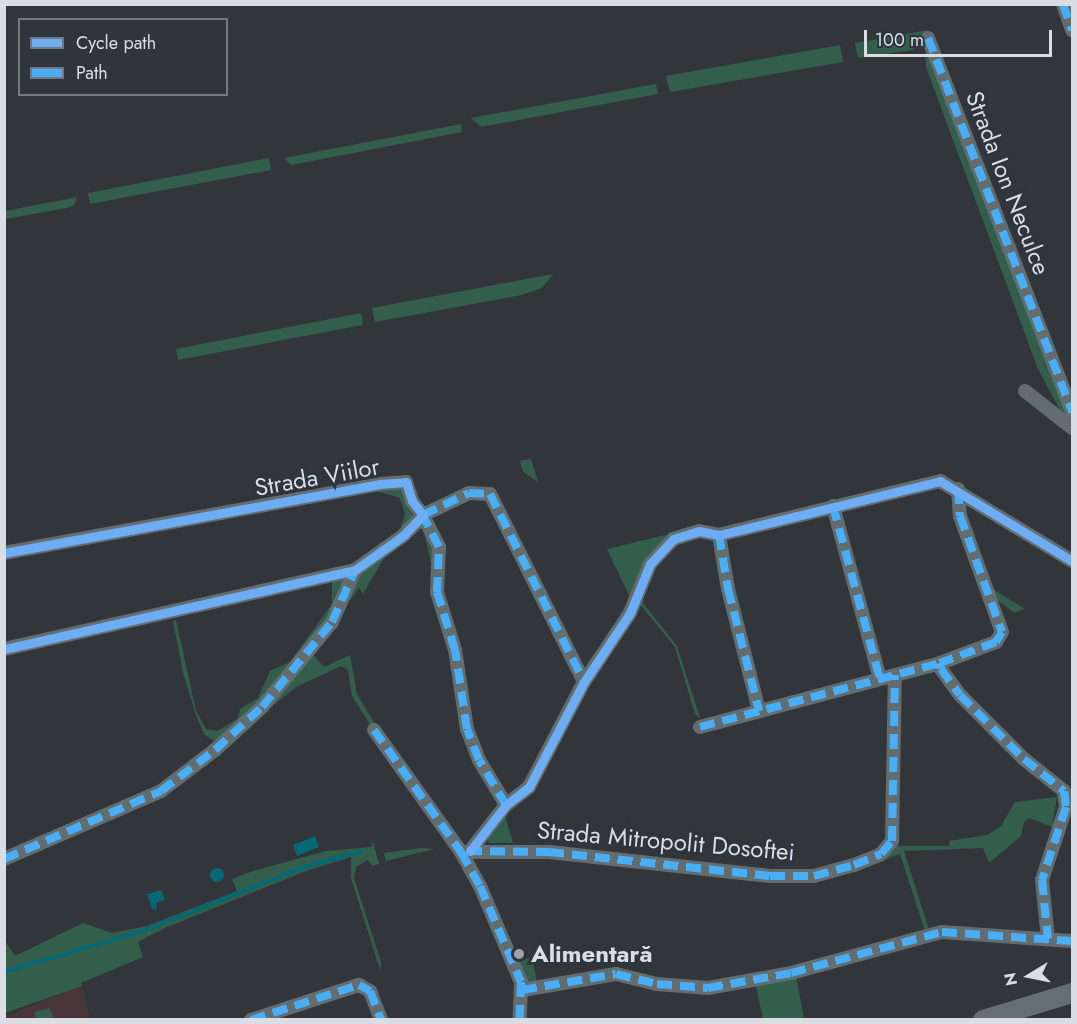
<!DOCTYPE html>
<meta charset="utf-8">
<style>
body{margin:0}
#map{position:relative;width:1077px;height:1024px;overflow:hidden;background:#32363a;font-family:Jost,sans-serif}
div>[style]{position:absolute}
.education>*{inset:0;background:#473539}
.green>*{inset:0;background:#345e4c}
.water>*{inset:0;background:#046875}
.round{border-radius:50%}
.stream>*{height:4px;margin:-2px;padding:0 2px;transform-origin:2px;border-radius:2px;background:#046875}
.street>*{height:14px;margin:-7px;padding:0 7px;transform-origin:7px;border-radius:7px;background:#636d70}
.secondary>*{height:20px;margin:-10px;padding:0 10px;transform-origin:10px;border-radius:10px;background:#656f71}
.quiet>*{height:8px;margin-top:-4px;transform-origin:0;background:repeating-linear-gradient(90deg,#49aef6 0 15px,transparent 0 23px)}
.cycleway>*{height:9px;margin:-4.5px;padding:0 4.5px;transform-origin:4.5px;border-radius:4.5px;background:#6dadf4}
.dots>*{width:16px;height:16px;translate:-50% -50%;box-sizing:border-box;border:3px solid #2e353e;border-radius:50%}
span{translate:-50% -50%;white-space:nowrap;text-align:center;line-height:1.15;-webkit-text-stroke:6px #2e353e;paint-order:stroke}
.street-label{font-size:24px;color:#dadee4}
.poi-label{font-size:24px;color:#dadee4;font-weight:700}
.left{translate:0 -50%;text-align:left}
.frame{position:absolute;inset:0;border:6px solid #dadee4;pointer-events:none}
.legend{position:absolute;left:18px;top:18px;width:210px;height:78px;box-sizing:border-box;background:#2e353e;border:2px solid #737980;margin:0;padding:8px 10px;list-style:none;font-size:18px;color:#dadee4}
.legend li{display:flex;align-items:center;gap:12px;height:30px}
.legend b{width:30px;border:2px solid #737980}
.north{position:absolute;left:999px;top:946px;width:60px;height:60px;-webkit-text-stroke:4px #2e353e;paint-order:stroke;rotate:260deg;font-size:16px;font-weight:700;line-height:24px;text-align:center;color:#dadee4}
.north::after{content:'';display:block;margin:auto;width:21px;height:27px;background:#dadee4;clip-path:polygon(50% 0,100% 100%,50% 72%,0 100%)}
.scale{position:absolute;left:864px;top:30px;width:188px;height:27px;box-sizing:border-box;border:3px solid #dadee4;border-top:0;padding-left:8px;font-size:18px;line-height:21px;white-space:nowrap;color:#dadee4;-webkit-text-stroke:4px #2e353e;paint-order:stroke}
</style>
<div id="map">
<div class="education">
<i style="clip-path:polygon(82px 986px,90px 1019px,5px 1020px,5px 1016px)"></i>
</div>
<div class="green">
<i style="clip-path:polygon(928px 30px,912px 50px,858px 58px,855px 43px)"></i>
<i style="clip-path:polygon(840px 45px,843px 62px,670px 92px,666px 76px)"></i>
<i style="clip-path:polygon(925px 50px,1071px 421px,1061px 412px,1038px 369px,926px 67px)"></i>
<i style="clip-path:polygon(656px 84px,658px 94px,481px 127px,471px 118px)"></i>
<i style="clip-path:polygon(461px 124px,462px 132px,291px 165px,284px 158px)"></i>
<i style="clip-path:polygon(269px 158px,271px 170px,90px 204px,88px 193px)"></i>
<i style="clip-path:polygon(77px 197px,74px 205px,67px 208px,5px 219px,5px 211px)"></i>
<i style="clip-path:polygon(553px 274px,542px 288px,522px 295px,375px 322px,372px 308px)"></i>
<i style="clip-path:polygon(361px 313px,363px 325px,178px 360px,176px 349px)"></i>
<i style="clip-path:polygon(531px 459px,538px 482px,523px 472px,520px 461px)"></i>
<i style="clip-path:polygon(400px 486px,413px 513px,412px 522px,400px 530px,405px 514px,400px 498px,376px 491px)"></i>
<i style="clip-path:polygon(424px 525px,436px 553px,432px 567px,423px 528px,384px 558px,363px 594px,359px 588px,346px 606px,360px 573px)"></i>
<i style="clip-path:polygon(666px 535px,670px 538px,628px 603px,629px 595px,607px 549px)"></i>
<i style="clip-path:polygon(343px 578px,343px 599px,275px 687px,216px 743px,204px 734px,196px 715px,183px 672px,173px 621px,176px 620px,196px 711px,206px 729px,218px 731px,238px 718px,240px 709px,258px 698px,270px 671px,290px 662px,332px 604px,332px 579px)"></i>
<i style="clip-path:polygon(991px 588px,1025px 609px,1014px 613px,995px 598px)"></i>
<i style="clip-path:polygon(643px 591px,643px 603px,677px 646px,700px 718px,695px 714px,675px 647px,639px 603px)"></i>
<i style="clip-path:polygon(313px 654px,324px 667px,350px 655px,357px 694px,375px 724px,371px 726px,352px 696px,348px 670px,341px 666px,296px 687px,249px 725px)"></i>
<i style="clip-path:polygon(1057px 797px,1052px 827px,1030px 818px,1024px 822px,1021px 836px,989px 863px,983px 848px,904px 851px,930px 933px,926px 934px,900px 854px,876px 863px,877px 859px,898px 846px,950px 846px,949px 841px,987px 835px,1001px 826px,1015px 802px)"></i>
<i style="clip-path:polygon(505px 815px,513px 843px,489px 843px,487px 839px)"></i>
<i style="clip-path:polygon(373px 842px,379px 864px,372px 866px,368px 860px,356px 867px,354px 878px,381px 962px,380px 970px,351px 878px,351px 857px,306px 871px,167px 927px,138px 942px,143px 957px,81px 983px,82px 986px,5px 1013px,5px 941px,15px 956px,83px 923px,112px 933px,147px 926px,237px 891px,232px 879px,253px 871px,326px 851px,371px 847px)"></i>
<i style="clip-path:polygon(421px 848px,434px 849px,386px 861px,384px 853px)"></i>
<i style="clip-path:polygon(532px 957px,537px 983px,528px 985px,518px 962px)"></i>
<i style="clip-path:polygon(796px 975px,804px 1019px,763px 1019px,756px 986px)"></i>
<i style="clip-path:polygon(50px 1008px,53px 1019px,36px 1019px,35px 1012px)"></i>
</div>
<div class="water">
<i style="clip-path:polygon(315px 836px,319px 847px,297px 856px,293px 845px)"></i>
<i class="round" style="left:210px;top:868px;width:14px;height:14px"></i>
<i style="clip-path:polygon(161px 890px,165px 900px,156px 903px,157px 909px,152px 910px,147px 894px)"></i>
</div>
<div class="stream">
<i style="left:4px;top:972px;width:150px;rotate:-16.6deg"></i>
<i style="left:148px;top:929px;width:168px;rotate:-21.7deg"></i>
<i style="left:304px;top:867px;width:59px;rotate:-15.7deg"></i>
</div>
<div class="street">
<i style="left:1063px;top:4px;width:28px;rotate:71deg"></i>
<i style="left:928px;top:38px;width:401px;rotate:68.9deg"></i>
<i style="left:1025px;top:391px;width:60px;rotate:38.2deg"></i>
<i style="left:958px;top:489px;width:27px;rotate:86deg"></i>
<i style="left:960px;top:516px;width:123px;rotate:70.1deg"></i>
<i style="left:1002px;top:632px;width:12px;rotate:121deg"></i>
<i style="left:996px;top:642px;width:60px;rotate:159.4deg"></i>
<i style="left:940px;top:663px;width:6px;rotate:81deg"></i>
<i style="left:941px;top:669px;width:32px;rotate:54deg"></i>
<i style="left:960px;top:695px;width:91px;rotate:45deg"></i>
<i style="left:1024px;top:759px;width:51px;rotate:38.7deg"></i>
<i style="left:1064px;top:791px;width:16px;rotate:83deg"></i>
<i style="left:1066px;top:807px;width:77px;rotate:108.2deg"></i>
<i style="left:1042px;top:880px;width:59px;rotate:84.2deg"></i>
<i style="left:833px;top:506px;width:179px;rotate:74.8deg"></i>
<i style="left:719px;top:535px;width:55px;rotate:80.5deg"></i>
<i style="left:728px;top:589px;width:126px;rotate:75.7deg"></i>
<i style="left:4px;top:553px;width:381px;rotate:-10.4deg"></i>
<i style="left:379px;top:484px;width:27px;rotate:-4deg"></i>
<i style="left:406px;top:482px;width:20px;rotate:72deg"></i>
<i style="left:412px;top:501px;width:18px;rotate:52deg"></i>
<i style="left:423px;top:515px;width:28px;rotate:134deg"></i>
<i style="left:404px;top:535px;width:60px;rotate:144.5deg"></i>
<i style="left:355px;top:570px;width:360px;rotate:167.3deg"></i>
<i style="left:700px;top:727px;width:248px;rotate:-14.9deg"></i>
<i style="left:374px;top:730px;width:150px;rotate:54.5deg"></i>
<i style="left:461px;top:852px;width:39px;rotate:61deg"></i>
<i style="left:480px;top:886px;width:104px;rotate:66.9deg"></i>
<i style="left:521px;top:982px;width:38px;rotate:92deg"></i>
<i style="left:506px;top:805px;width:52px;rotate:-121deg"></i>
<i style="left:479px;top:760px;width:33px;rotate:-111deg"></i>
<i style="left:467px;top:729px;width:80px;rotate:-98.6deg"></i>
<i style="left:455px;top:650px;width:61px;rotate:-107.2deg"></i>
<i style="left:437px;top:592px;width:45px;rotate:-87.5deg"></i>
<i style="left:439px;top:547px;width:36px;rotate:-117deg"></i>
<i style="left:423px;top:515px;width:51px;rotate:-25.6deg"></i>
<i style="left:469px;top:493px;width:21px;rotate:3deg"></i>
<i style="left:490px;top:494px;width:210px;rotate:63.4deg"></i>
<i style="left:470px;top:851px;width:58px;rotate:-52deg"></i>
<i style="left:506px;top:805px;width:29px;rotate:-38deg"></i>
<i style="left:529px;top:787px;width:119px;rotate:-62.4deg"></i>
<i style="left:584px;top:682px;width:83px;rotate:-56.3deg"></i>
<i style="left:630px;top:613px;width:53px;rotate:-67.8deg"></i>
<i style="left:650px;top:564px;width:34px;rotate:-47deg"></i>
<i style="left:673px;top:539px;width:27px;rotate:-17deg"></i>
<i style="left:699px;top:531px;width:20px;rotate:11deg"></i>
<i style="left:719px;top:535px;width:228px;rotate:-13.7deg"></i>
<i style="left:940px;top:481px;width:154px;rotate:31.2deg"></i>
<i style="left:463px;top:852px;width:86px"></i>
<i style="left:549px;top:852px;width:222px;rotate:6.2deg"></i>
<i style="left:770px;top:876px;width:44px"></i>
<i style="left:814px;top:876px;width:41px;rotate:-15.4deg"></i>
<i style="left:854px;top:865px;width:29px;rotate:-22deg"></i>
<i style="left:881px;top:854px;width:17px;rotate:-50deg"></i>
<i style="left:892px;top:841px;width:166px;rotate:-89deg"></i>
<i style="left:4px;top:859px;width:171px;rotate:-23.4deg"></i>
<i style="left:161px;top:791px;width:68px;rotate:-37.2deg"></i>
<i style="left:215px;top:750px;width:64px;rotate:-42.5deg"></i>
<i style="left:262px;top:707px;width:110px;rotate:-50.5deg"></i>
<i style="left:332px;top:622px;width:57px;rotate:-66.1deg"></i>
<i style="left:522px;top:990px;width:95px;rotate:-9.7deg"></i>
<i style="left:616px;top:974px;width:42px;rotate:13.7deg"></i>
<i style="left:657px;top:984px;width:51px;rotate:4.5deg"></i>
<i style="left:708px;top:988px;width:84px;rotate:-10.2deg"></i>
<i style="left:791px;top:973px;width:156px;rotate:-15.2deg"></i>
<i style="left:942px;top:932px;width:130px;rotate:4deg"></i>
<i style="left:251px;top:1020px;width:114px;rotate:-18deg"></i>
<i style="left:359px;top:985px;width:13px;rotate:29deg"></i>
<i style="left:370px;top:991px;width:31px;rotate:69deg"></i>
</div>
<div class="secondary">
<i style="left:983px;top:1020px;width:93px;rotate:-16.9deg"></i>
</div>
<div class="quiet">
<i style="left:1063px;top:4px;width:28px;rotate:71deg"></i>
<i style="left:928px;top:38px;width:401px;rotate:68.9deg"></i>
<i style="left:958px;top:489px;width:27px;rotate:86deg"></i>
<i style="left:960px;top:516px;width:123px;rotate:70.1deg"></i>
<i style="left:1002px;top:632px;width:12px;rotate:121deg"></i>
<i style="left:996px;top:642px;width:60px;rotate:159.4deg"></i>
<i style="left:940px;top:663px;width:6px;rotate:81deg"></i>
<i style="left:941px;top:669px;width:32px;rotate:54deg"></i>
<i style="left:960px;top:695px;width:91px;rotate:45deg"></i>
<i style="left:1024px;top:759px;width:51px;rotate:38.7deg"></i>
<i style="left:1064px;top:791px;width:16px;rotate:83deg"></i>
<i style="left:1066px;top:807px;width:77px;rotate:108.2deg"></i>
<i style="left:1042px;top:880px;width:59px;rotate:84.2deg"></i>
<i style="left:833px;top:506px;width:179px;rotate:74.8deg"></i>
<i style="left:719px;top:535px;width:55px;rotate:80.5deg"></i>
<i style="left:728px;top:589px;width:126px;rotate:75.7deg"></i>
<i style="left:700px;top:727px;width:248px;rotate:-14.9deg"></i>
<i style="left:374px;top:730px;width:150px;rotate:54.5deg"></i>
<i style="left:461px;top:852px;width:39px;rotate:61deg"></i>
<i style="left:480px;top:886px;width:104px;rotate:66.9deg"></i>
<i style="left:521px;top:982px;width:38px;rotate:92deg"></i>
<i style="left:506px;top:805px;width:52px;rotate:-121deg"></i>
<i style="left:479px;top:760px;width:33px;rotate:-111deg"></i>
<i style="left:467px;top:729px;width:80px;rotate:-98.6deg"></i>
<i style="left:455px;top:650px;width:61px;rotate:-107.2deg"></i>
<i style="left:437px;top:592px;width:45px;rotate:-87.5deg"></i>
<i style="left:439px;top:547px;width:36px;rotate:-117deg"></i>
<i style="left:423px;top:515px;width:51px;rotate:-25.6deg"></i>
<i style="left:469px;top:493px;width:21px;rotate:3deg"></i>
<i style="left:490px;top:494px;width:210px;rotate:63.4deg"></i>
<i style="left:467px;top:851px;width:82px;rotate:0.7deg"></i>
<i style="left:549px;top:852px;width:222px;rotate:6.2deg"></i>
<i style="left:770px;top:876px;width:44px"></i>
<i style="left:814px;top:876px;width:41px;rotate:-15.4deg"></i>
<i style="left:854px;top:865px;width:29px;rotate:-22deg"></i>
<i style="left:881px;top:854px;width:17px;rotate:-50deg"></i>
<i style="left:892px;top:841px;width:166px;rotate:-89deg"></i>
<i style="left:4px;top:859px;width:171px;rotate:-23.4deg"></i>
<i style="left:161px;top:791px;width:68px;rotate:-37.2deg"></i>
<i style="left:215px;top:750px;width:64px;rotate:-42.5deg"></i>
<i style="left:262px;top:707px;width:110px;rotate:-50.5deg"></i>
<i style="left:332px;top:622px;width:57px;rotate:-66.1deg"></i>
<i style="left:522px;top:990px;width:95px;rotate:-9.7deg"></i>
<i style="left:616px;top:974px;width:42px;rotate:13.7deg"></i>
<i style="left:657px;top:984px;width:51px;rotate:4.5deg"></i>
<i style="left:708px;top:988px;width:84px;rotate:-10.2deg"></i>
<i style="left:791px;top:973px;width:156px;rotate:-15.2deg"></i>
<i style="left:942px;top:932px;width:130px;rotate:4deg"></i>
<i style="left:251px;top:1020px;width:114px;rotate:-18deg"></i>
<i style="left:359px;top:985px;width:13px;rotate:29deg"></i>
<i style="left:370px;top:991px;width:31px;rotate:69deg"></i>
</div>
<div class="cycleway">
<i style="left:4px;top:553px;width:381px;rotate:-10.4deg"></i>
<i style="left:379px;top:484px;width:27px;rotate:-4deg"></i>
<i style="left:406px;top:482px;width:20px;rotate:72deg"></i>
<i style="left:412px;top:501px;width:18px;rotate:52deg"></i>
<i style="left:423px;top:515px;width:28px;rotate:134deg"></i>
<i style="left:404px;top:535px;width:60px;rotate:144.5deg"></i>
<i style="left:355px;top:570px;width:360px;rotate:167.3deg"></i>
<i style="left:470px;top:851px;width:58px;rotate:-52deg"></i>
<i style="left:506px;top:805px;width:29px;rotate:-38deg"></i>
<i style="left:529px;top:787px;width:119px;rotate:-62.4deg"></i>
<i style="left:584px;top:682px;width:83px;rotate:-56.3deg"></i>
<i style="left:630px;top:613px;width:53px;rotate:-67.8deg"></i>
<i style="left:650px;top:564px;width:34px;rotate:-47deg"></i>
<i style="left:673px;top:539px;width:27px;rotate:-17deg"></i>
<i style="left:699px;top:531px;width:20px;rotate:11deg"></i>
<i style="left:719px;top:535px;width:228px;rotate:-13.7deg"></i>
<i style="left:940px;top:481px;width:154px;rotate:31.2deg"></i>
</div>
<div class="dots">
<i style="left:519px;top:954px;background:#9fa3a8"></i>
</div>
<div class="street-label">
<span style="left:1008px;top:183px;rotate:69deg">Strada Ion Neculce</span>
<span style="left:317px;top:477px;rotate:-10deg">Strada Viilor</span>
<span style="left:666px;top:841px;rotate:5deg">Strada Mitropolit Dosoftei</span>
</div>
<div class="poi-label">
<span class="left" style="left:531px;top:954px">Alimentară</span>
</div>
<div class="frame"></div>
<ul class="legend">
<li><b style="height:8px;background:#6dadf4"></b>Cycle path</li>
<li><b style="height:8px;background:#49aef6"></b>Path</li>
</ul>
<div class="north">N</div>
<div class="scale">100 m</div>
</div>
